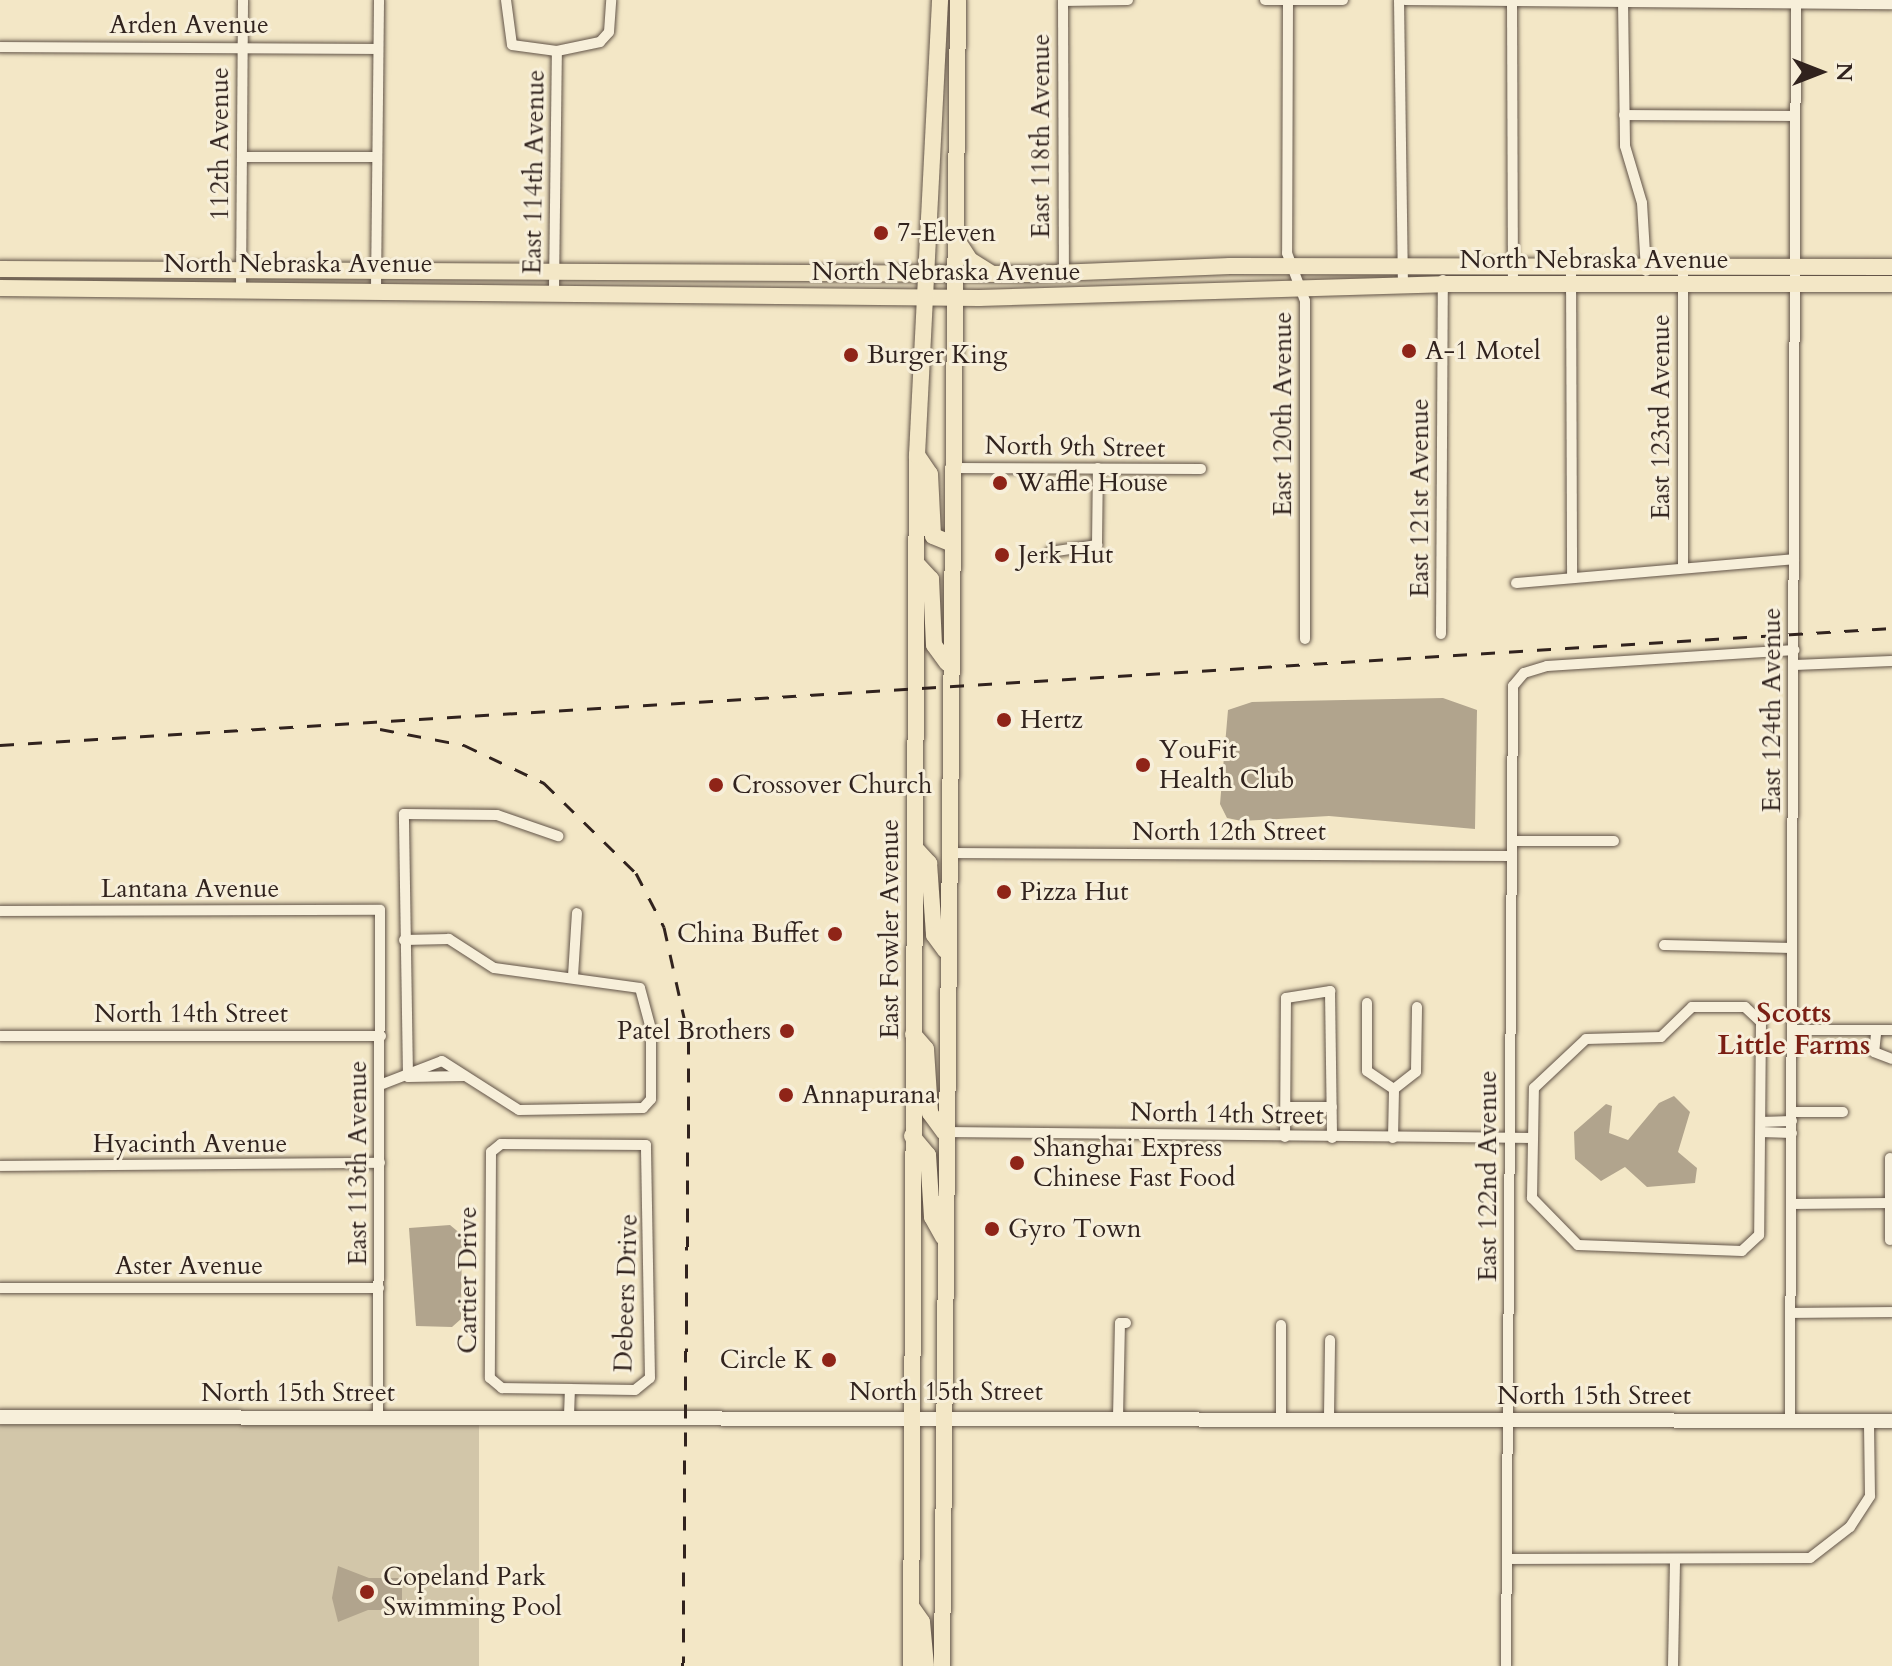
<!DOCTYPE html>
<style>
body{margin:0}
#map{position:relative;width:1892px;height:1666px;overflow:hidden;background:#f3e7c6;font-family:Cardo,serif}
div>[style]{position:absolute}
.green>*{inset:0;background:#d2c6a9}
.water>*{inset:0;background:#b1a48d}
.roads{filter:drop-shadow(0 0 2px #625448) drop-shadow(0 0 2px #625448)}
.street>*{height:10px;margin:-5px;padding:0 5px;transform-origin:5px;border-radius:5px;background:#f7efda}
.secondary>*{height:14px;margin:-7px;padding:0 7px;transform-origin:7px;border-radius:7px;background:#f7efda}
.primary>*{height:16px;margin:-8px;padding:0 8px;transform-origin:8px;border-radius:8px;background:#f3e7c6}
.rail>*{height:3px;margin-top:-1.5px;transform-origin:0;background:repeating-linear-gradient(90deg,#31231e 0 14px,transparent 0 28px)}
.dots>*{width:22px;height:22px;translate:-50% -50%;box-sizing:border-box;border:4px solid #f7efda;border-radius:50%}
span{translate:-50% -50%;white-space:nowrap;text-align:center;line-height:1.15;-webkit-text-stroke:6px #f7efda;paint-order:stroke}
.street-label{font-size:26px;color:#31231e}
.poi-label{font-size:26px;color:#31231e}
.left{translate:0 -50%;text-align:left}
.right{translate:-100% -50%;text-align:right}
.neighbourhood-label{font-size:28px;color:#7a1f14;font-weight:700}
.north{position:absolute;left:1780px;top:32px;width:80px;height:80px;-webkit-text-stroke:6px #f7efda;paint-order:stroke;rotate:90deg;font-size:22px;font-weight:700;line-height:32px;text-align:center;color:#31231e}
.north::after{content:'';display:block;margin:auto;width:28px;height:36px;background:#31231e;clip-path:polygon(50% 0,100% 100%,50% 72%,0 100%)}
</style>
<div id="map">
<div class="green">
<i style="clip-path:polygon(479px 1422px,479px 1666px,0 1666px,0 1425px)"></i>
</div>
<div class="water">
<i style="clip-path:polygon(1443px 698px,1477px 710px,1475px 829px,1329px 816px,1242px 821px,1227px 818px,1220px 804px,1228px 710px,1252px 702px)"></i>
<i style="clip-path:polygon(1674px 1096px,1690px 1112px,1678px 1152px,1697px 1168px,1695px 1183px,1647px 1187px,1625px 1167px,1601px 1181px,1575px 1159px,1574px 1132px,1606px 1104px,1612px 1106px,1609px 1133px,1628px 1140px,1659px 1103px)"></i>
<i style="clip-path:polygon(450px 1225px,462px 1235px,461px 1319px,452px 1327px,416px 1326px,409px 1228px)"></i>
<i style="clip-path:polygon(338px 1566px,369px 1578px,402px 1578px,402px 1610px,368px 1610px,338px 1622px,332px 1598px)"></i>
</div>
<div class="roads">
<div class="street">
<i style="left:506px;top:0;width:45px;rotate:82.4deg"></i>
<i style="left:512px;top:45px;width:45px;rotate:7.6deg"></i>
<i style="left:557px;top:51px;width:44px;rotate:-11.8deg"></i>
<i style="left:600px;top:42px;width:13px;rotate:-48deg"></i>
<i style="left:609px;top:32px;width:32px;rotate:-86deg"></i>
<i style="left:1063px;top:0;width:273px;rotate:89.8deg"></i>
<i style="left:1265px;top:0;width:78px"></i>
<i style="left:1288px;top:0;width:253px;rotate:90.2deg"></i>
<i style="left:1287px;top:253px;width:51px;rotate:69.4deg"></i>
<i style="left:1305px;top:301px;width:338px;rotate:90deg"></i>
<i style="left:1399px;top:0;width:285px;rotate:89.2deg"></i>
<i style="left:1405px;top:0;width:487px;rotate:0.5deg"></i>
<i style="left:1512px;top:0;width:284px;rotate:89.8deg"></i>
<i style="left:1623px;top:0;width:146px;rotate:89.2deg"></i>
<i style="left:1625px;top:146px;width:59px;rotate:73.4deg"></i>
<i style="left:1642px;top:203px;width:68px;rotate:86.6deg"></i>
<i style="left:1063px;top:1px;width:65px;rotate:-0.9deg"></i>
<i style="left:0;top:47px;width:378px;rotate:0.3deg"></i>
<i style="left:1624px;top:115px;width:171px;rotate:0.3deg"></i>
<i style="left:243px;top:157px;width:134px"></i>
<i style="left:1571px;top:267px;width:309px;rotate:89.8deg"></i>
<i style="left:241px;top:288px;width:288px;rotate:-89.6deg"></i>
<i style="left:376px;top:288px;width:288px;rotate:-89.4deg"></i>
<i style="left:554px;top:288px;width:237px;rotate:-89.3deg"></i>
<i style="left:950px;top:468px;width:251px;rotate:0.2deg"></i>
<i style="left:1050px;top:552px;width:48px;rotate:-8.5deg"></i>
<i style="left:1097px;top:545px;width:77px;rotate:-89.3deg"></i>
<i style="left:1683px;top:567px;width:300px;rotate:-90deg"></i>
<i style="left:1516px;top:583px;width:279px;rotate:-4.9deg"></i>
<i style="left:1441px;top:634px;width:354px;rotate:-89.7deg"></i>
<i style="left:1794px;top:665px;width:98px;rotate:-2.3deg"></i>
<i style="left:1512px;top:841px;width:102px"></i>
<i style="left:948px;top:853px;width:564px;rotate:0.3deg"></i>
<i style="left:0;top:911px;width:380px;rotate:-0.2deg"></i>
<i style="left:380px;top:910px;width:506px;rotate:90.23deg"></i>
<i style="left:1664px;top:945px;width:128px;rotate:1.3deg"></i>
<i style="left:573px;top:976px;width:63px;rotate:-86.4deg"></i>
<i style="left:1367px;top:1003px;width:68px;rotate:90deg"></i>
<i style="left:1367px;top:1071px;width:32px;rotate:34deg"></i>
<i style="left:1692px;top:1007px;width:53px"></i>
<i style="left:1745px;top:1007px;width:22px;rotate:43deg"></i>
<i style="left:1761px;top:1022px;width:213px;rotate:90.5deg"></i>
<i style="left:1759px;top:1235px;width:23px;rotate:137deg"></i>
<i style="left:1742px;top:1251px;width:164px;rotate:-177.9deg"></i>
<i style="left:1578px;top:1245px;width:66px;rotate:-134.4deg"></i>
<i style="left:1532px;top:1198px;width:110px;rotate:-89deg"></i>
<i style="left:1534px;top:1088px;width:71px;rotate:-43.3deg"></i>
<i style="left:1586px;top:1039px;width:75px;rotate:-1.5deg"></i>
<i style="left:1661px;top:1037px;width:43px;rotate:-44.1deg"></i>
<i style="left:1792px;top:1030px;width:100px"></i>
<i style="left:1876px;top:1034px;width:18px;rotate:96deg"></i>
<i style="left:1874px;top:1052px;width:19px;rotate:21deg"></i>
<i style="left:0;top:1036px;width:381px"></i>
<i style="left:408px;top:1077px;width:263px;rotate:-90.9deg"></i>
<i style="left:404px;top:814px;width:93px;rotate:0.6deg"></i>
<i style="left:497px;top:815px;width:65px;rotate:19deg"></i>
<i style="left:408px;top:1077px;width:56px;rotate:-1deg"></i>
<i style="left:380px;top:1085px;width:66px;rotate:-21.2deg"></i>
<i style="left:442px;top:1061px;width:91px;rotate:32.5deg"></i>
<i style="left:519px;top:1110px;width:124px;rotate:-0.9deg"></i>
<i style="left:643px;top:1108px;width:12px;rotate:-48deg"></i>
<i style="left:651px;top:1099px;width:70px;rotate:-90deg"></i>
<i style="left:651px;top:1029px;width:42px;rotate:-105deg"></i>
<i style="left:640px;top:988px;width:147px;rotate:-172.2deg"></i>
<i style="left:494px;top:968px;width:54px;rotate:-147.2deg"></i>
<i style="left:449px;top:939px;width:45px;rotate:178.7deg"></i>
<i style="left:1286px;top:1107px;width:46px"></i>
<i style="left:1792px;top:1112px;width:51px"></i>
<i style="left:1761px;top:1122px;width:31px;rotate:-2deg"></i>
<i style="left:944px;top:1132px;width:589px;rotate:0.58deg"></i>
<i style="left:1761px;top:1132px;width:31px;rotate:2deg"></i>
<i style="left:1285px;top:1137px;width:139px;rotate:-89.6deg"></i>
<i style="left:1286px;top:998px;width:45px;rotate:-9deg"></i>
<i style="left:1330px;top:991px;width:147px;rotate:89.2deg"></i>
<i style="left:1393px;top:1138px;width:49px;rotate:-88.8deg"></i>
<i style="left:1394px;top:1089px;width:28px;rotate:-38deg"></i>
<i style="left:1416px;top:1072px;width:65px;rotate:-89.1deg"></i>
<i style="left:0;top:1166px;width:380px;rotate:-0.5deg"></i>
<i style="left:1791px;top:1204px;width:99px;rotate:-0.6deg"></i>
<i style="left:1890px;top:1240px;width:82px;rotate:-90deg"></i>
<i style="left:0;top:1288px;width:379px"></i>
<i style="left:1790px;top:1313px;width:102px;rotate:-0.6deg"></i>
<i style="left:1281px;top:1325px;width:92px;rotate:90deg"></i>
<i style="left:569px;top:1416px;width:27px;rotate:-88deg"></i>
<i style="left:570px;top:1389px;width:65px;rotate:0.9deg"></i>
<i style="left:635px;top:1390px;width:19px;rotate:-39deg"></i>
<i style="left:650px;top:1378px;width:233px;rotate:-91deg"></i>
<i style="left:646px;top:1145px;width:145px;rotate:-179.6deg"></i>
<i style="left:501px;top:1144px;width:13px;rotate:141deg"></i>
<i style="left:491px;top:1152px;width:226px;rotate:90.3deg"></i>
<i style="left:490px;top:1378px;width:16px;rotate:40deg"></i>
<i style="left:502px;top:1388px;width:68px;rotate:0.8deg"></i>
<i style="left:1329px;top:1416px;width:76px;rotate:-89.2deg"></i>
<i style="left:1118px;top:1417px;width:94px;rotate:-88.8deg"></i>
<i style="left:1120px;top:1323px;width:6px"></i>
<i style="left:1790px;top:1420px;width:1420px;rotate:-89.76deg"></i>
<i style="left:1507px;top:1559px;width:303px;rotate:-0.2deg"></i>
<i style="left:1810px;top:1558px;width:51px;rotate:-37.8deg"></i>
<i style="left:1850px;top:1527px;width:37px;rotate:-57deg"></i>
<i style="left:1870px;top:1496px;width:76px;rotate:-90.8deg"></i>
<i style="left:1506px;top:1666px;width:980px;rotate:-89.59deg"></i>
<i style="left:1513px;top:686px;width:17px;rotate:-50deg"></i>
<i style="left:1524px;top:673px;width:24px;rotate:-17deg"></i>
<i style="left:1547px;top:666px;width:248px;rotate:-3.7deg"></i>
<i style="left:1673px;top:1666px;width:105px;rotate:-88.9deg"></i>
</div>
<div class="secondary">
<i style="left:0;top:1417px;width:1892px;rotate:0.12deg"></i>
</div>
<div class="primary">
<i style="left:955px;top:237px;width:27px;rotate:57deg"></i>
<i style="left:970px;top:260px;width:25px;rotate:32deg"></i>
<i style="left:0;top:269px;width:1031px;rotate:0.28deg"></i>
<i style="left:1031px;top:274px;width:199px;rotate:-2.3deg"></i>
<i style="left:1230px;top:266px;width:662px;rotate:0.09deg"></i>
<i style="left:0;top:288px;width:979px;rotate:0.59deg"></i>
<i style="left:979px;top:298px;width:464px;rotate:-1.7deg"></i>
<i style="left:1443px;top:284px;width:449px"></i>
<i style="left:917px;top:455px;width:23px;rotate:56deg"></i>
<i style="left:930px;top:474px;width:62px;rotate:87.2deg"></i>
<i style="left:933px;top:536px;width:16px;rotate:22deg"></i>
<i style="left:916px;top:563px;width:22px;rotate:47deg"></i>
<i style="left:931px;top:579px;width:66px;rotate:87.4deg"></i>
<i style="left:934px;top:645px;width:22px;rotate:54deg"></i>
<i style="left:915px;top:848px;width:21px;rotate:47deg"></i>
<i style="left:929px;top:863px;width:72px;rotate:86deg"></i>
<i style="left:934px;top:935px;width:19px;rotate:54deg"></i>
<i style="left:913px;top:1034px;width:20px;rotate:49deg"></i>
<i style="left:926px;top:1049px;width:64px;rotate:86.4deg"></i>
<i style="left:930px;top:1113px;width:24px;rotate:54deg"></i>
<i style="left:912px;top:1136px;width:25px;rotate:50deg"></i>
<i style="left:928px;top:1155px;width:62px;rotate:86.3deg"></i>
<i style="left:932px;top:1217px;width:23px;rotate:61deg"></i>
<i style="left:911px;top:1606px;width:19px;rotate:55deg"></i>
<i style="left:922px;top:1622px;width:44px;rotate:84.8deg"></i>
<i style="left:911px;top:1666px;width:1211px;rotate:-89.72deg"></i>
<i style="left:917px;top:455px;width:456px;rotate:-87.1deg"></i>
<i style="left:942px;top:1666px;width:1666px;rotate:-89.45deg"></i>
</div>
</div>
<div class="rail">
<i style="left:380px;top:729px;width:86px;rotate:10.8deg"></i>
<i style="left:464px;top:745px;width:89px;rotate:25.4deg"></i>
<i style="left:544px;top:783px;width:129px;rotate:44.4deg"></i>
<i style="left:636px;top:873px;width:61px;rotate:62.6deg"></i>
<i style="left:664px;top:927px;width:116px;rotate:77.5deg"></i>
<i style="left:689px;top:1040px;width:626px;rotate:90.55deg"></i>
<i style="left:0;top:745px;width:1896px;rotate:-3.54deg"></i>
</div>
<div class="dots">
<i style="left:881px;top:233px;background:#8f2418"></i>
<i style="left:1409px;top:351px;background:#8f2418"></i>
<i style="left:851px;top:355px;background:#8f2418"></i>
<i style="left:1000px;top:483px;background:#8f2418"></i>
<i style="left:1002px;top:555px;background:#8f2418"></i>
<i style="left:1004px;top:720px;background:#8f2418"></i>
<i style="left:1143px;top:765px;background:#8f2418"></i>
<i style="left:716px;top:785px;background:#8f2418"></i>
<i style="left:1004px;top:892px;background:#8f2418"></i>
<i style="left:835px;top:934px;background:#8f2418"></i>
<i style="left:787px;top:1031px;background:#8f2418"></i>
<i style="left:786px;top:1095px;background:#8f2418"></i>
<i style="left:1017px;top:1163px;background:#8f2418"></i>
<i style="left:992px;top:1229px;background:#8f2418"></i>
<i style="left:829px;top:1360px;background:#8f2418"></i>
<i style="left:367px;top:1592px;background:#8f2418"></i>
</div>
<div class="street-label">
<span style="left:189px;top:25px">Arden Avenue</span>
<span style="left:1041px;top:136px;rotate:-90deg">East 118th Avenue</span>
<span style="left:220px;top:144px;rotate:-90deg">112th Avenue</span>
<span style="left:534px;top:172px;rotate:-89deg">East 114th Avenue</span>
<span style="left:1594px;top:260px">North Nebraska Avenue</span>
<span style="left:298px;top:264px">North Nebraska Avenue</span>
<span style="left:946px;top:272px">North Nebraska Avenue</span>
<span style="left:1283px;top:414px;rotate:-90deg">East 120th Avenue</span>
<span style="left:1661px;top:417px;rotate:-90deg">East 123rd Avenue</span>
<span style="left:1075px;top:447px;rotate:1deg">North 9th Street</span>
<span style="left:1420px;top:498px;rotate:-90deg">East 121st Avenue</span>
<span style="left:1772px;top:710px;rotate:-90deg">East 124th Avenue</span>
<span style="left:1229px;top:832px">North 12th Street</span>
<span style="left:190px;top:889px">Lantana Avenue</span>
<span style="left:890px;top:929px;rotate:-90deg">East Fowler Avenue</span>
<span style="left:191px;top:1014px">North 14th Street</span>
<span style="left:1227px;top:1114px;rotate:1deg">North 14th Street</span>
<span style="left:190px;top:1144px">Hyacinth Avenue</span>
<span style="left:358px;top:1163px;rotate:-90deg">East 113th Avenue</span>
<span style="left:1488px;top:1176px;rotate:-90deg">East 122nd Avenue</span>
<span style="left:189px;top:1266px">Aster Avenue</span>
<span style="left:468px;top:1280px;rotate:-90deg">Cartier Drive</span>
<span style="left:626px;top:1293px;rotate:-88deg">Debeers Drive</span>
<span style="left:946px;top:1392px">North 15th Street</span>
<span style="left:298px;top:1393px">North 15th Street</span>
<span style="left:1594px;top:1396px">North 15th Street</span>
</div>
<div class="poi-label">
<span class="left" style="left:897px;top:233px">7-Eleven</span>
<span class="left" style="left:1425px;top:351px">A-1 Motel</span>
<span class="left" style="left:867px;top:355px">Burger King</span>
<span class="left" style="left:1016px;top:483px">Waffle House</span>
<span class="left" style="left:1018px;top:555px">Jerk Hut</span>
<span class="left" style="left:1020px;top:720px">Hertz</span>
<span class="left" style="left:1159px;top:765px">YouFit<br>Health Club</span>
<span class="left" style="left:732px;top:785px">Crossover Church</span>
<span class="left" style="left:1020px;top:892px">Pizza Hut</span>
<span class="right" style="left:819px;top:934px">China Buffet</span>
<span class="right" style="left:771px;top:1031px">Patel Brothers</span>
<span class="left" style="left:802px;top:1095px">Annapurana</span>
<span class="left" style="left:1033px;top:1163px">Shanghai Express<br>Chinese Fast Food</span>
<span class="left" style="left:1008px;top:1229px">Gyro Town</span>
<span class="right" style="left:813px;top:1360px">Circle K</span>
<span class="left" style="left:383px;top:1592px">Copeland Park<br>Swimming Pool</span>
</div>
<div class="neighbourhood-label">
<span style="left:1794px;top:1029px">Scotts<br>Little Farms</span>
</div>
<div class="north">N</div>
</div>
